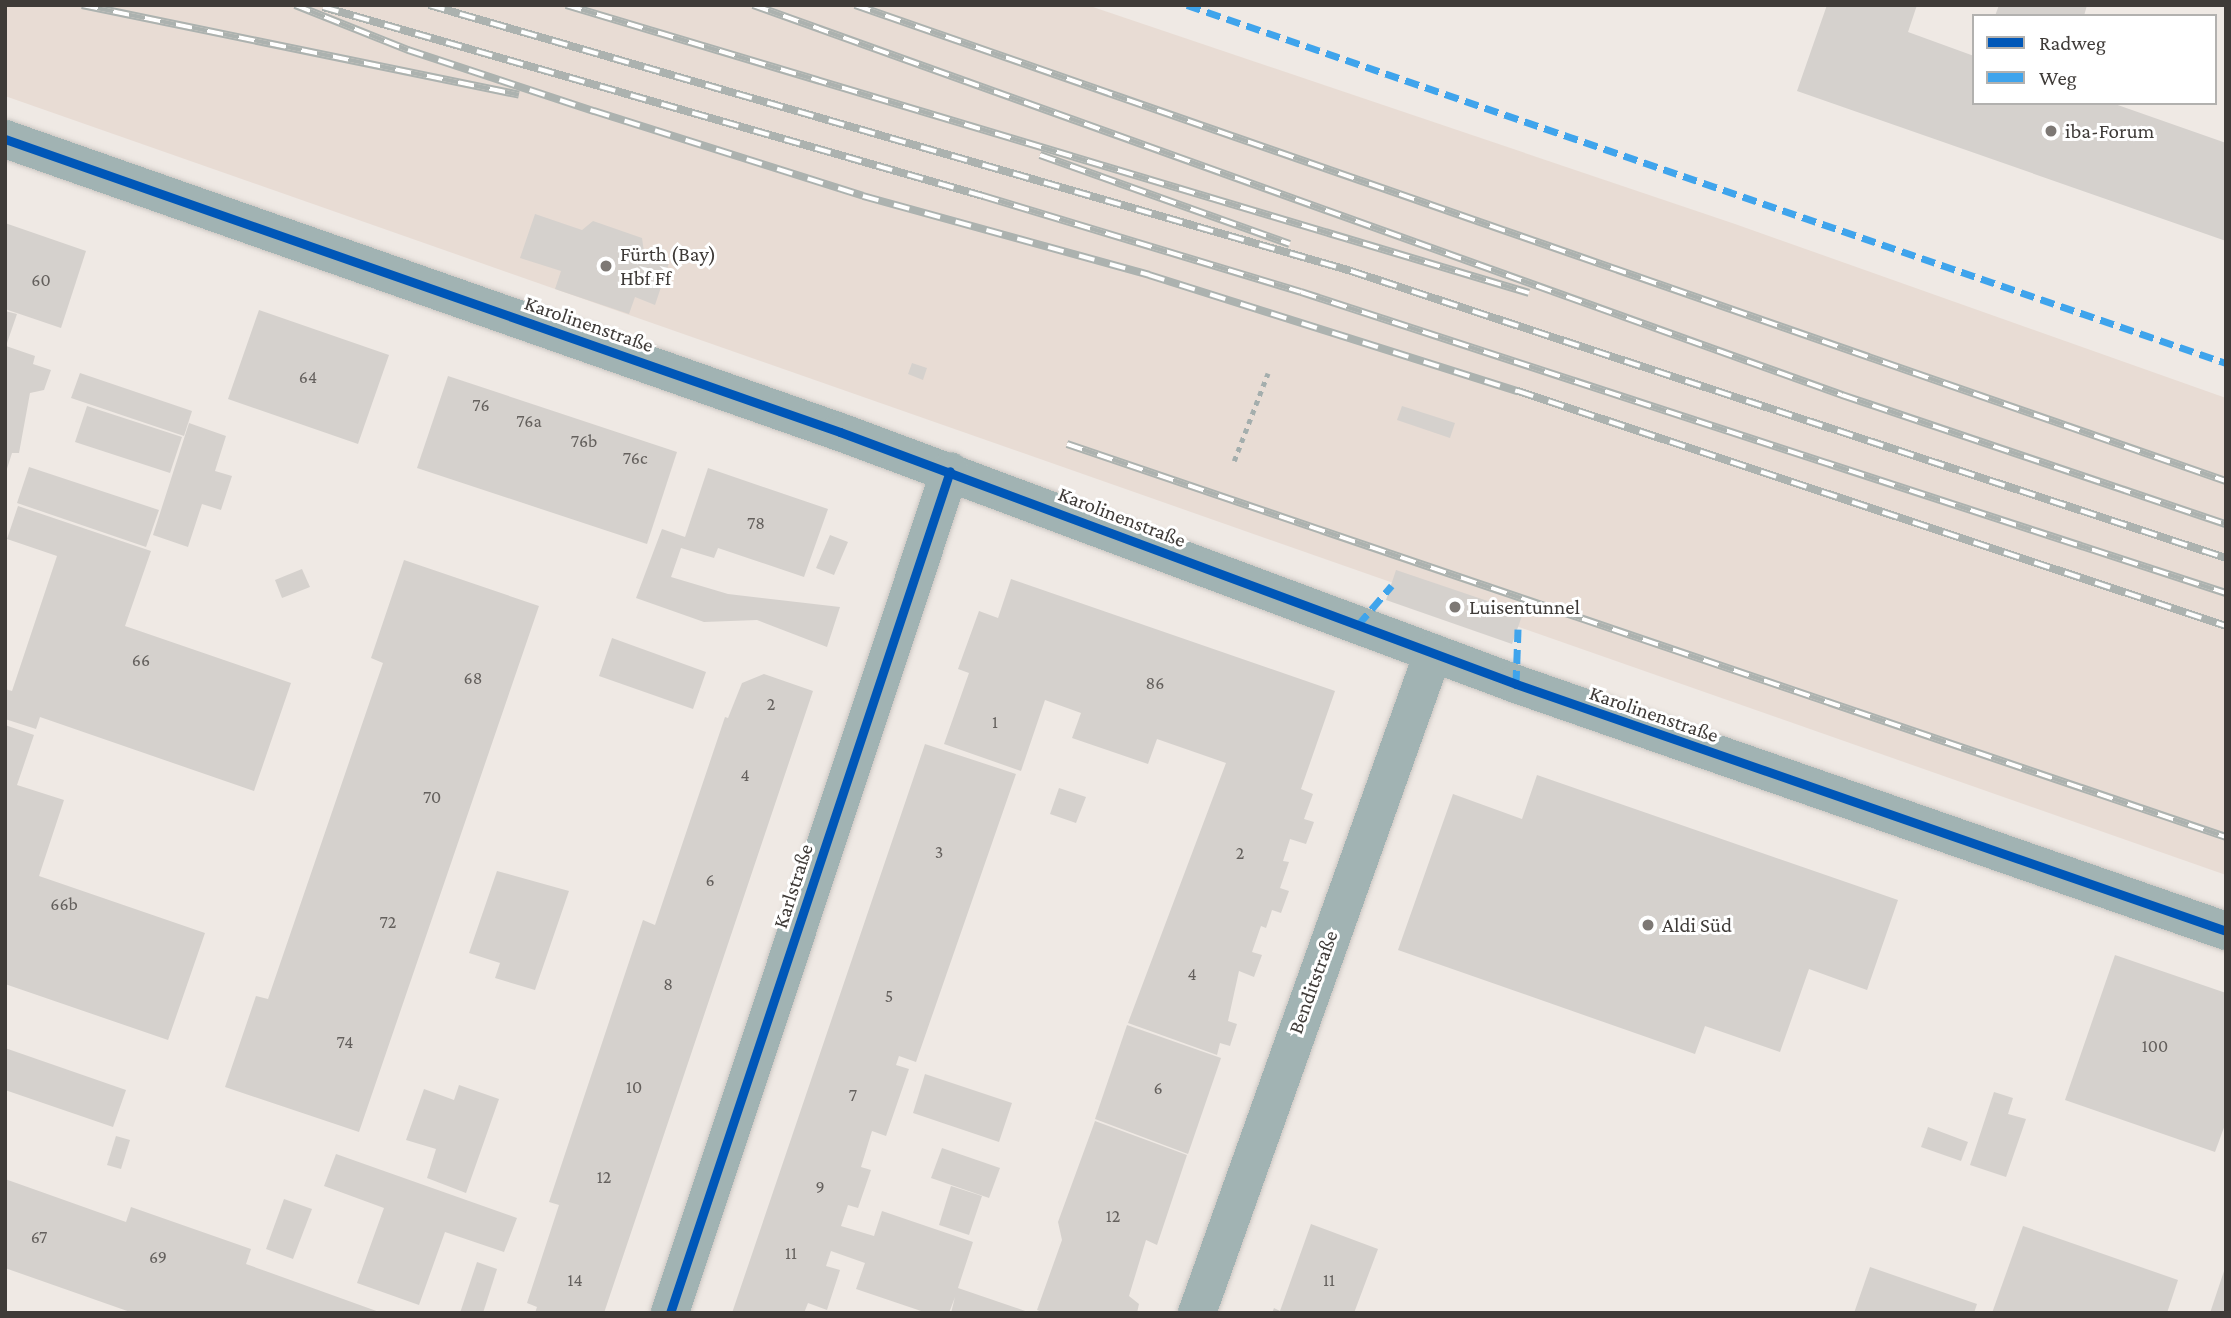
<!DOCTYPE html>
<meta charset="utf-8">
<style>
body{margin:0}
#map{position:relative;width:2231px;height:1318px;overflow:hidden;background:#efe9e4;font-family:"Crimson Pro",serif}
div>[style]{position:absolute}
.built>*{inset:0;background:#e8dcd4}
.building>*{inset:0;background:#d5d1cd}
.path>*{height:4.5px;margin-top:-2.25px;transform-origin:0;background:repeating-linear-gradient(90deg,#a4aead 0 5px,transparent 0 10px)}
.roads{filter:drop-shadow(0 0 2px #cbc6c2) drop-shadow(0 0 2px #cbc6c2)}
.minor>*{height:38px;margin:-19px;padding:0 19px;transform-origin:19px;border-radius:19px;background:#a1b3b3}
.rail>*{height:8px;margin-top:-4px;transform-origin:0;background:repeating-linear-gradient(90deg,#fff 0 16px,#acb2af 0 32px);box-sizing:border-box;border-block:2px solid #acb2af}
.quiet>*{height:7px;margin-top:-3.5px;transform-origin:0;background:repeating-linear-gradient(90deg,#3fa4ec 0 14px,transparent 0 21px)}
.cycleway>*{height:9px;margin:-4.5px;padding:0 4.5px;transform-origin:4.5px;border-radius:4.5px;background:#0057b8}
.dots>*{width:19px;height:19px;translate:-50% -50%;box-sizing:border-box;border:4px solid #fff;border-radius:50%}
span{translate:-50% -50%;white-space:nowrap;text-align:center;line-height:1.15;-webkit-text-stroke:6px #fff;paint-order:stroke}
.number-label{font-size:18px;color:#64605d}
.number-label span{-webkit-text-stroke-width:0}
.poi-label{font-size:21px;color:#3f3b38}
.left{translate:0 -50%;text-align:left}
.street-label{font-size:21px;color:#3f3b38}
.frame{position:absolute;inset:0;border:7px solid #3f3b38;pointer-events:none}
.legend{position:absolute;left:1972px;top:14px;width:245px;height:91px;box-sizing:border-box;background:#fff;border:2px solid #b2b1af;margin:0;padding:9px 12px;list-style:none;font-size:21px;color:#3f3b38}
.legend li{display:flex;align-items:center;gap:14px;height:35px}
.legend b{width:35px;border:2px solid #b2b1af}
</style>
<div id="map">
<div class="built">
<i style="clip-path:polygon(5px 5px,1087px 5px,1735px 224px,2226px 398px,2226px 875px,5px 96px)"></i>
</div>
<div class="building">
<i style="clip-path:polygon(1827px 5px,1917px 5px,1908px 32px,1974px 56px,1974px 103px,2112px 103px,2226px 143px,2226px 241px,1797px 91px)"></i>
<i style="clip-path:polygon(1999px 5px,2087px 5px,2084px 16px,1995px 16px)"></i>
<i style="clip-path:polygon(535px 214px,582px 230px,593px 221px,642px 238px,644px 252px,670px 260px,655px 305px,635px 297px,629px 314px,555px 289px,561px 271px,520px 258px)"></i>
<i style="clip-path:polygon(5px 223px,86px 251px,61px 328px,5px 309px)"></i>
<i style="clip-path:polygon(259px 310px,389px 355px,358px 444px,228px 399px)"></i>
<i style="clip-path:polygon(5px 311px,17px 314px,6px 346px,35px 356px,33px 364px,51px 370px,44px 390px,30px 393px,19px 453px,12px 453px,6px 472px)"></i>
<i style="clip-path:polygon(912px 363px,927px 368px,923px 380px,908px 374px)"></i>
<i style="clip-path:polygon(80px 373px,192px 411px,184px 436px,71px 398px)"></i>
<i style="clip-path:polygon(448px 376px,677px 452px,647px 544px,417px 468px)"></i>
<i style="clip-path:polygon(87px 406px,182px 437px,170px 473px,75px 442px)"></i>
<i style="clip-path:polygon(1402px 406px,1455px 423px,1450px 438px,1397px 420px)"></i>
<i style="clip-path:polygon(189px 423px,226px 436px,215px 471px,232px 476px,221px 510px,202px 504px,188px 547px,153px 535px)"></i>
<i style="clip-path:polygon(29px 467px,159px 510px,146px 547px,17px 503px)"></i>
<i style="clip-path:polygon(708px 468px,828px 509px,804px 577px,718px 548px,714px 558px,681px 548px,671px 577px,728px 594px,840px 607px,827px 647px,757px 620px,704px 622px,636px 598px,662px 529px,685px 537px)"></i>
<i style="clip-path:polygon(18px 506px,151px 551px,125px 626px,291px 683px,254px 791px,40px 717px,36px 729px,5px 719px,5px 689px,12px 691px,57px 556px,7px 539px)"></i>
<i style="clip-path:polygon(830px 535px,848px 542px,834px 575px,816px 568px)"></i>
<i style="clip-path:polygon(404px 560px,539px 606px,359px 1132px,225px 1087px,256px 996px,268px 999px,383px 663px,371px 658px)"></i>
<i style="clip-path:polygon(302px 569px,310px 587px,282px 598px,275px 580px)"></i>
<i style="clip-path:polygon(1396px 570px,1523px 613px,1512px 644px,1386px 600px)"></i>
<i style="clip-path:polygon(1011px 579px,1335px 691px,1301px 789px,1313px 794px,1304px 819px,1314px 822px,1306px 844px,1290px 839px,1283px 861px,1289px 862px,1280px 888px,1289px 891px,1281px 913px,1272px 910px,1266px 928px,1261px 926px,1252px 952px,1262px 955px,1254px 977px,1239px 971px,1228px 1021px,1237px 1024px,1230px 1046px,1220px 1043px,1217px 1055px,1128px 1023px,1226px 763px,1157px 739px,1148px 764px,1072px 738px,1081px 713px,1045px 700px,1021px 771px,944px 744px,969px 673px,958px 669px,979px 611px,998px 618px)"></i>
<i style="clip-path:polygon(612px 638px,706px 672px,693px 709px,599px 676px)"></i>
<i style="clip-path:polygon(764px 674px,813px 691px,604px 1313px,535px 1313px,537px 1307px,527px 1303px,559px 1205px,549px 1202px,643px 920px,655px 925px,725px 717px,728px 718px,742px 683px)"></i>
<i style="clip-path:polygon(5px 725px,34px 735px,17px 785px,64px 800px,39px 876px,205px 933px,168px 1040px,5px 984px)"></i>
<i style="clip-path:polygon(925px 744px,1016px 774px,916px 1062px,899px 1056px,896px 1065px,909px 1069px,886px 1136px,872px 1131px,861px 1167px,871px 1170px,858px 1208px,848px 1205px,841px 1226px,874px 1236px,882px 1211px,973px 1242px,958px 1288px,1031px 1313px,951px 1313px,955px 1297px,949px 1313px,927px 1313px,856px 1289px,865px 1263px,831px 1251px,826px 1266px,840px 1270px,827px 1310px,808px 1303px,804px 1313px,732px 1313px)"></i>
<i style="clip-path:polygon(1537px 775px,1898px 900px,1867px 990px,1809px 969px,1780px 1052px,1705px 1026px,1695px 1054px,1398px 950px,1453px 794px,1522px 819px)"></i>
<i style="clip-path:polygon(1059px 788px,1086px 797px,1076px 823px,1050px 814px)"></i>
<i style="clip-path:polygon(497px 871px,569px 891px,535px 990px,495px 978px,500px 963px,469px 953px)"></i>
<i style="clip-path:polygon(2115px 955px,2226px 993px,2226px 1122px,2215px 1152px,2065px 1100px)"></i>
<i style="clip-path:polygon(1127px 1025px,1221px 1058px,1188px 1154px,1095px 1119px)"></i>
<i style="clip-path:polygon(5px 1048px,126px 1090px,113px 1127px,5px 1090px)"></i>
<i style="clip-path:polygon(925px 1074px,1012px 1103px,999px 1142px,913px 1113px)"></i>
<i style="clip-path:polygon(459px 1085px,499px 1099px,466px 1193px,427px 1178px,436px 1149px,406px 1140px,424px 1089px,454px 1100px)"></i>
<i style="clip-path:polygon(1994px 1092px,2013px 1098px,2008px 1114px,2026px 1119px,2006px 1177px,1970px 1165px)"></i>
<i style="clip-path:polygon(1095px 1121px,1187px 1155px,1157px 1245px,1146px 1240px,1129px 1296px,1139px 1304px,1137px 1313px,1045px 1313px,1037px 1310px,1062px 1240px,1058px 1222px)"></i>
<i style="clip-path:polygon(1928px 1127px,1968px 1142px,1961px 1161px,1921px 1147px)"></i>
<i style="clip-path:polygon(116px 1136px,130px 1140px,121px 1169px,107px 1165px)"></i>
<i style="clip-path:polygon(942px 1148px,1000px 1168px,989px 1198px,931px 1178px)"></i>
<i style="clip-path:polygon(336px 1154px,517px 1218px,504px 1252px,445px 1232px,419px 1305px,357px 1283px,384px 1208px,324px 1186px)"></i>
<i style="clip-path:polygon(5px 1179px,126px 1222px,131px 1207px,251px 1249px,246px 1264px,382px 1313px,133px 1313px,5px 1268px)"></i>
<i style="clip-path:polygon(951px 1186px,982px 1196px,969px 1235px,939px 1225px)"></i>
<i style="clip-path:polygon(284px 1199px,312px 1209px,293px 1259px,266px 1249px)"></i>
<i style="clip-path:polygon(1311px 1224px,1378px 1249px,1354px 1313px,1272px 1313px,1274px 1308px,1280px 1311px)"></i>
<i style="clip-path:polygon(2023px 1226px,2178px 1280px,2167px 1313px,1992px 1313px)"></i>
<i style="clip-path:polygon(477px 1262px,497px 1269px,483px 1313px,460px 1313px)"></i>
<i style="clip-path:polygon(1870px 1267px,1977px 1304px,1974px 1313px,1854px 1313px)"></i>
<i style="clip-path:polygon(2225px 1268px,2226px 1313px,2210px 1313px)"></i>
</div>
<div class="path">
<i style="left:1234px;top:461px;width:94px;rotate:-68.9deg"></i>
</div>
<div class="roads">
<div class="minor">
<i style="left:5px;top:139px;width:885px;rotate:19.34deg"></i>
<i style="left:840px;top:432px;width:721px;rotate:20.44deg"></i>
<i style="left:1516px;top:684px;width:752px;rotate:19.18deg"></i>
<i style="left:670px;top:1313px;width:887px;rotate:-71.61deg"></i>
<i style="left:1197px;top:1313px;width:701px;rotate:-70.32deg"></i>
</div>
</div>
<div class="rail">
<i style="left:82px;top:5px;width:446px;rotate:11.6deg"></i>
<i style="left:295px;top:5px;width:122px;rotate:21.7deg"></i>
<i style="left:408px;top:50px;width:196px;rotate:18.2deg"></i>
<i style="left:594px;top:111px;width:282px;rotate:17.5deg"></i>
<i style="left:863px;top:196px;width:297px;rotate:15.4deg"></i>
<i style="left:1149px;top:275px;width:387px;rotate:17.5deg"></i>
<i style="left:1518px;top:391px;width:746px;rotate:18.36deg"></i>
<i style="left:429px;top:5px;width:960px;rotate:16.09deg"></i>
<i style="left:1351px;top:271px;width:921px;rotate:18.16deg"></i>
<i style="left:566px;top:5px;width:1005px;rotate:16.65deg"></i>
<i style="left:753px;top:5px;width:1157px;rotate:19.7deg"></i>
<i style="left:1842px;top:395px;width:405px;rotate:18.6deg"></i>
<i style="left:855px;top:5px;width:1451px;rotate:19.15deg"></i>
<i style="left:323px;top:7px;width:687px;rotate:15.98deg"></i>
<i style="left:983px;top:196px;width:332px;rotate:16.8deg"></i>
<i style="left:1301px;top:292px;width:973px;rotate:18.03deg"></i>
<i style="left:1040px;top:155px;width:265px;rotate:19.6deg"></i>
<i style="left:1067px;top:444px;width:1224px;rotate:18.73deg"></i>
</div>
<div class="quiet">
<i style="left:1187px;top:5px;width:1099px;rotate:19.01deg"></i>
<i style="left:1358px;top:625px;width:52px;rotate:-49.6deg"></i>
<i style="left:1516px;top:684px;width:55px;rotate:-87.9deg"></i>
</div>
<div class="cycleway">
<i style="left:5px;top:139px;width:885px;rotate:19.34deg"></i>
<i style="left:840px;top:432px;width:721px;rotate:20.44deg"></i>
<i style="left:1516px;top:684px;width:752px;rotate:19.18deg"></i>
<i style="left:670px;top:1313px;width:887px;rotate:-71.61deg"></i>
</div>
<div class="dots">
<i style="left:2051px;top:131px;background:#7d7874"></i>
<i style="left:606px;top:266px;background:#7d7874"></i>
<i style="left:1455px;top:607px;background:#7d7874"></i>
<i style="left:1648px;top:925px;background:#7d7874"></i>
</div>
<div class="number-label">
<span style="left:41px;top:280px">60</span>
<span style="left:308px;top:377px">64</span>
<span style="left:481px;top:405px">76</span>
<span style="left:529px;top:421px">76a</span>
<span style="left:584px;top:441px">76b</span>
<span style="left:635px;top:458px">76c</span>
<span style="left:756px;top:523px">78</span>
<span style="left:141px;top:660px">66</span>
<span style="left:473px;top:678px">68</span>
<span style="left:1155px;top:683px">86</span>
<span style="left:771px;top:704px">2</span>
<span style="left:995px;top:722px">1</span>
<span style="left:745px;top:775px">4</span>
<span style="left:432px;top:797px">70</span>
<span style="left:939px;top:852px">3</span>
<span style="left:1240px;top:853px">2</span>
<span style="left:710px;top:880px">6</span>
<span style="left:64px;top:904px">66b</span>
<span style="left:388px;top:922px">72</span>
<span style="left:1192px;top:974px">4</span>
<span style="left:668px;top:984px">8</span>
<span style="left:889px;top:996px">5</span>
<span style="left:345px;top:1042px">74</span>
<span style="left:2155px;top:1046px">100</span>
<span style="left:634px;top:1087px">10</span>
<span style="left:1158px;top:1088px">6</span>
<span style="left:853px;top:1095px">7</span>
<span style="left:604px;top:1177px">12</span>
<span style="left:820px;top:1187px">9</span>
<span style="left:1113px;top:1216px">12</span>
<span style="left:39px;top:1237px">67</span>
<span style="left:791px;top:1253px">11</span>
<span style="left:158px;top:1257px">69</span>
<span style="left:575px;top:1280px">14</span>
<span style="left:1329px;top:1280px">11</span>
</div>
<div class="poi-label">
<span class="left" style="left:2065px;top:131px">iba-Forum</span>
<span class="left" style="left:620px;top:266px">Fürth (Bay)<br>Hbf Ff</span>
<span class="left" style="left:1469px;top:607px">Luisentunnel</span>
<span class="left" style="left:1662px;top:925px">Aldi Süd</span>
</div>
<div class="street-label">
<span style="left:589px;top:324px;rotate:19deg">Karolinenstraße</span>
<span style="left:1122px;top:517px;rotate:21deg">Karolinenstraße</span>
<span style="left:1654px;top:714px;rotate:19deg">Karolinenstraße</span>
<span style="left:793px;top:886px;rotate:-72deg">Karlstraße</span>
<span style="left:1313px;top:982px;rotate:-70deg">Benditstraße</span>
</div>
<div class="frame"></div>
<ul class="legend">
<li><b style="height:9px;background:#0057b8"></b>Radweg</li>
<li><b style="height:9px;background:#3fa4ec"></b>Weg</li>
</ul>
</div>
